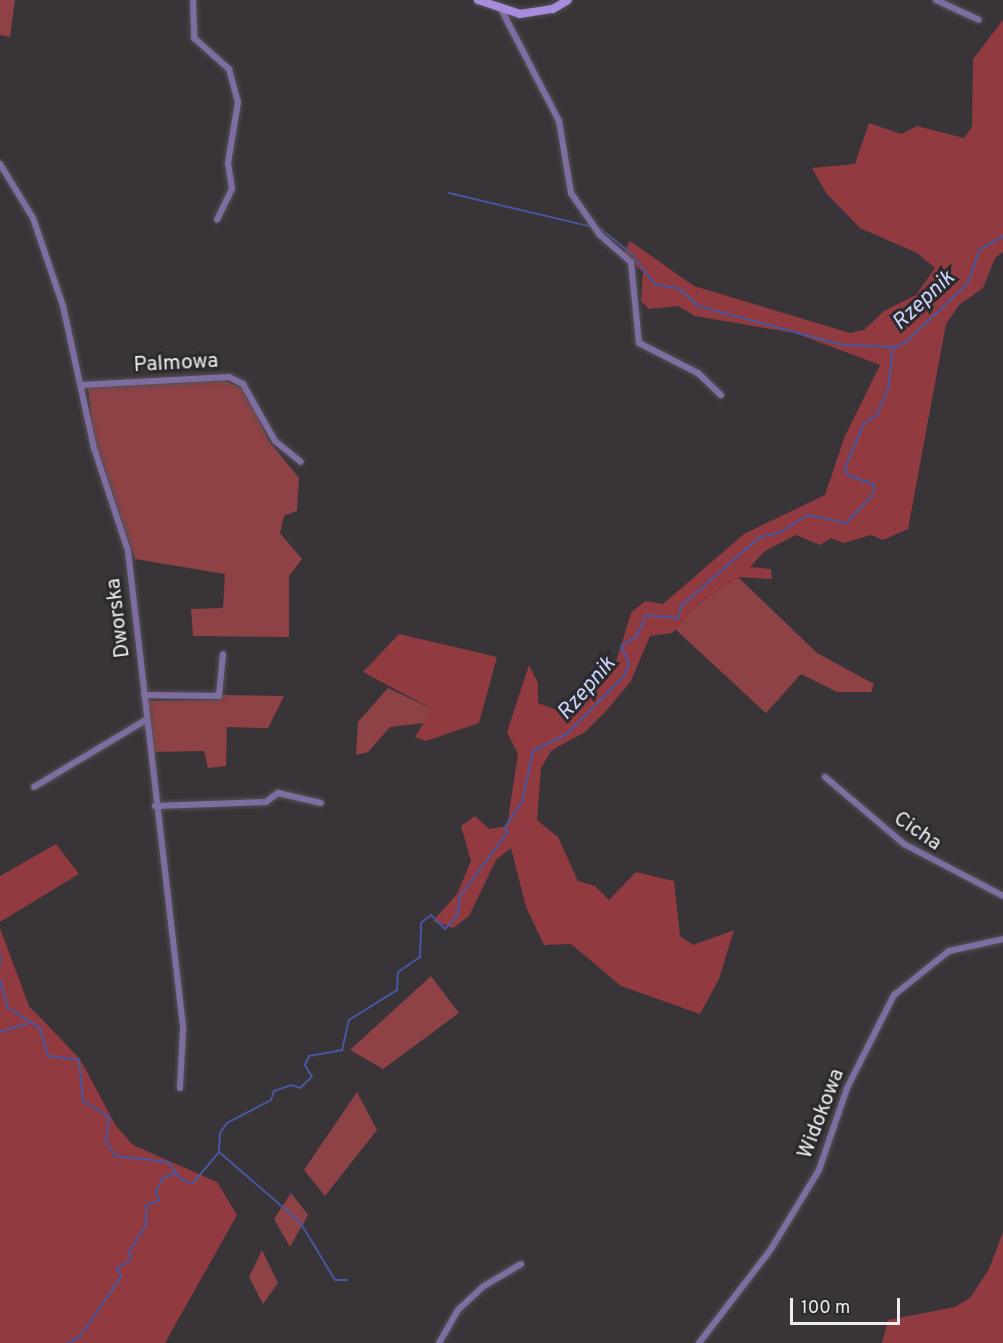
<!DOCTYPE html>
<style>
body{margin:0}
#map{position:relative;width:1003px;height:1343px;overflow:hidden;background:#383438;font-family:Overpass,sans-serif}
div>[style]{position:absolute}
.green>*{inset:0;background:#8e4246}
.forest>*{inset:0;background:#913a40}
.stream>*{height:2px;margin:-1px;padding:0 1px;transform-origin:1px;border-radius:1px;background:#4757a0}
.roads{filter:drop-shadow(0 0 2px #555155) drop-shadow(0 0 2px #555155)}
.street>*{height:6px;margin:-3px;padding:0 3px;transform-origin:3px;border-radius:3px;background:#7e6da1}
.secondary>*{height:8px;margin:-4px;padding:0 4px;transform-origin:4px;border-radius:4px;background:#a78cde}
span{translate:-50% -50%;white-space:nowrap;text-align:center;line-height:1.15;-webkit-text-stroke:6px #2d2a2d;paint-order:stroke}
.street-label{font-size:21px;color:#efecef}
.water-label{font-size:22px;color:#c8d5fe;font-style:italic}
.scale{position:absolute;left:790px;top:1298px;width:110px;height:27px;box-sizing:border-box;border:3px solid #efecef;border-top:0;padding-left:8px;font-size:18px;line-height:21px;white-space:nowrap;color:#efecef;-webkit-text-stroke:4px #2d2a2d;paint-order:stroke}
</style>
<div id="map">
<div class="green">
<i style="clip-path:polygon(0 0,15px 0,10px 37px,0 35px)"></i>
<i style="clip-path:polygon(223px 380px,246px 390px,268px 440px,299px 478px,297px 511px,284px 516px,280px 533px,302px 559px,289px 576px,289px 637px,193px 636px,191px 609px,223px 608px,225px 574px,135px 559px,93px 434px,88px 387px)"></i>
<i style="clip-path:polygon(738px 577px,817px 653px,874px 684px,871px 692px,837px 692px,801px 674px,766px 713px,675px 629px,702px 601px)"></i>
<i style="clip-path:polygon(388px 688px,432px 709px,424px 723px,390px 727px,368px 752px,356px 755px,358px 722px)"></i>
<i style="clip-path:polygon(223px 695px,284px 696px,268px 728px,227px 727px,226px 766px,208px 768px,204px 751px,153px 752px,147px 701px,219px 700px)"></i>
<i style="clip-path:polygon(431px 976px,459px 1013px,383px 1069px,350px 1050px)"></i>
<i style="clip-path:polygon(357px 1092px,377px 1130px,325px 1196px,304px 1170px)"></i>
<i style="clip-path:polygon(291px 1193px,308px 1215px,290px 1247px,274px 1219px)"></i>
<i style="clip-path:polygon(262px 1250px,278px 1283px,263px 1304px,249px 1277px)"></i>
</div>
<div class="forest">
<i style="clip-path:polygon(1003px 20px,1003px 252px,995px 258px,983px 288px,959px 305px,946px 324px,908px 529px,883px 540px,871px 535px,844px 543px,831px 538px,820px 545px,796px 535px,765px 551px,750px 567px,771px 569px,772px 579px,738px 577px,702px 601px,672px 633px,650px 636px,631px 681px,607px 710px,585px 732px,552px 750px,541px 768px,537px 820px,558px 837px,578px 881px,595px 886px,609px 900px,636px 872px,674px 881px,680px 936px,693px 945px,734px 930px,719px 979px,700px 1014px,621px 986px,571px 944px,544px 945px,526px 907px,511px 848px,496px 860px,469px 916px,453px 928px,433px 921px,457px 894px,471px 861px,461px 826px,475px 816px,489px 829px,507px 826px,518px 754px,507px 732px,529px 665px,538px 683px,538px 703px,562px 712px,593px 694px,615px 665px,631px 613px,645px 601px,663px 604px,744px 534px,825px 495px,844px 438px,880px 365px,795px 333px,695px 316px,678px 306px,649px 309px,641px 301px,643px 272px,623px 254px,630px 241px,694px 286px,850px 333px,864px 330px,884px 311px,916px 295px,935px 268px,917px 253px,860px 228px,826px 193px,812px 168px,855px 164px,869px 123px,901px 134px,917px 126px,964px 138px,972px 127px,973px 59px)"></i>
<i style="clip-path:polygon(399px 634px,497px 657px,479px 723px,426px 741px,415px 737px,432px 709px,363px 672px)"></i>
<i style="clip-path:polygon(56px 844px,79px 874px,0 922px,0 876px)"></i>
<i style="clip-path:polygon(0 928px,29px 1006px,80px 1059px,116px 1126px,133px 1145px,217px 1182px,237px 1215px,165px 1343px,0 1343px)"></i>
<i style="clip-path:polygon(1003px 1232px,1003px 1343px,882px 1343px,888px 1320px,955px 1307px,970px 1298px,989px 1269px)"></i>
</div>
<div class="stream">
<i style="left:449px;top:193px;width:144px;rotate:13.3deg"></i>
<i style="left:598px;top:227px;width:43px;rotate:38.5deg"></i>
<i style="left:632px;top:254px;width:38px;rotate:53deg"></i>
<i style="left:655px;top:284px;width:25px;rotate:11deg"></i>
<i style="left:680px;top:289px;width:25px;rotate:43deg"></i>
<i style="left:698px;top:306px;width:150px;rotate:15.1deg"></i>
<i style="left:843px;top:345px;width:49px;rotate:2.3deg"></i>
<i style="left:0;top:953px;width:13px;rotate:90deg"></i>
<i style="left:0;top:980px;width:29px;rotate:74deg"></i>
<i style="left:8px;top:1008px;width:38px;rotate:32deg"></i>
<i style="left:40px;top:1028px;width:29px;rotate:74deg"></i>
<i style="left:48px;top:1056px;width:31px;rotate:7deg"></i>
<i style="left:79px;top:1060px;width:41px;rotate:84.4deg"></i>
<i style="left:83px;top:1101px;width:31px;rotate:32deg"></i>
<i style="left:109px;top:1117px;width:24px;rotate:97deg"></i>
<i style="left:106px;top:1141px;width:17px;rotate:59deg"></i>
<i style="left:115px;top:1156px;width:53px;rotate:6.5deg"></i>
<i style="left:168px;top:1162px;width:23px;rotate:52deg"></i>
<i style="left:182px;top:1180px;width:11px;rotate:15deg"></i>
<i style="left:193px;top:1183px;width:40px;rotate:-50deg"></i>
<i style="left:219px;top:1152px;width:19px;rotate:-87deg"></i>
<i style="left:220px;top:1133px;width:12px;rotate:-55deg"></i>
<i style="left:227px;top:1123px;width:50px;rotate:-27.6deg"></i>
<i style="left:271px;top:1100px;width:9px;rotate:-72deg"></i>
<i style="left:274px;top:1091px;width:18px;rotate:-19deg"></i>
<i style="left:291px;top:1085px;width:9px;rotate:18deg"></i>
<i style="left:300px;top:1088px;width:16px;rotate:-43deg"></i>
<i style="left:312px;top:1077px;width:14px;rotate:-120deg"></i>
<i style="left:305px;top:1065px;width:10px;rotate:-66deg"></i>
<i style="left:309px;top:1056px;width:34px;rotate:-10deg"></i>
<i style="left:342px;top:1050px;width:31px;rotate:-77deg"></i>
<i style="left:349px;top:1020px;width:57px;rotate:-32deg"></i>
<i style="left:397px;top:990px;width:18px;rotate:-87deg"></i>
<i style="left:398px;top:972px;width:27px;rotate:-34deg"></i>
<i style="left:420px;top:957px;width:34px;rotate:-88deg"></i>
<i style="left:421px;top:923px;width:13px;rotate:-39deg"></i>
<i style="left:431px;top:915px;width:20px;rotate:45deg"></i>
<i style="left:445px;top:929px;width:18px;rotate:-47deg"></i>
<i style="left:457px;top:916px;width:20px;rotate:-81deg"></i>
<i style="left:460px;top:896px;width:79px;rotate:-53.3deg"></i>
<i style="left:507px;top:833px;width:6px;rotate:-108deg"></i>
<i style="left:505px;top:827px;width:30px;rotate:-56deg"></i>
<i style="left:522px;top:802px;width:52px;rotate:-77.8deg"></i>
<i style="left:533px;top:751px;width:38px;rotate:-27deg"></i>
<i style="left:567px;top:734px;width:81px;rotate:-45.5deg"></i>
<i style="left:624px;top:676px;width:14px;rotate:-69deg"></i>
<i style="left:629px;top:663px;width:19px;rotate:-115deg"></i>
<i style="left:621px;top:646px;width:19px;rotate:-32deg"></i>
<i style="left:637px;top:636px;width:23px;rotate:-67deg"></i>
<i style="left:646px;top:615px;width:32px;rotate:5deg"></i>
<i style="left:678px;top:618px;width:14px;rotate:-73deg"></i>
<i style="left:682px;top:605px;width:103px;rotate:-41.1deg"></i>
<i style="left:760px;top:537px;width:19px;rotate:-12deg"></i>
<i style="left:779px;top:533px;width:34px;rotate:-32deg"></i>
<i style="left:808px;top:515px;width:39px;rotate:12deg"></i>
<i style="left:846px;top:523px;width:37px;rotate:-46deg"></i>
<i style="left:872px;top:496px;width:11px;rotate:-75deg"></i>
<i style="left:875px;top:485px;width:30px;rotate:-160deg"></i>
<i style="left:847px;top:475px;width:7px;rotate:-106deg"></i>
<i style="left:845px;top:468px;width:49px;rotate:-67.1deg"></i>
<i style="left:864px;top:423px;width:15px;rotate:-32deg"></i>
<i style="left:877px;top:415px;width:28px;rotate:-67deg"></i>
<i style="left:888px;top:389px;width:42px;rotate:-83.2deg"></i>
<i style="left:893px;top:347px;width:13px;rotate:-18deg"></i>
<i style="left:905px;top:343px;width:87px;rotate:-43.6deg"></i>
<i style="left:968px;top:283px;width:36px;rotate:-71deg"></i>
<i style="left:980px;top:249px;width:26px;rotate:-29deg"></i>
<i style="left:0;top:1032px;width:28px;rotate:-17deg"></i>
<i style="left:219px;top:1152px;width:107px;rotate:40.8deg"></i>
<i style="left:300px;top:1222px;width:68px;rotate:58.9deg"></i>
<i style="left:335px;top:1280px;width:12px"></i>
<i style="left:68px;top:1343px;width:14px;rotate:-30deg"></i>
<i style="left:80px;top:1336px;width:72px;rotate:-55.2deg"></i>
<i style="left:121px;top:1277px;width:10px;rotate:-114deg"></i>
<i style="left:117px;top:1268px;width:16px;rotate:-30deg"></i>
<i style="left:131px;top:1260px;width:7px;rotate:-106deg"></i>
<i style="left:129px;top:1253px;width:33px;rotate:-59deg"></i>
<i style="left:146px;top:1225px;width:20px;rotate:-90deg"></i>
<i style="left:146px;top:1205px;width:14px;rotate:-17deg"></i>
<i style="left:159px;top:1201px;width:11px;rotate:-105deg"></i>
<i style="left:156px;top:1190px;width:15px;rotate:-58deg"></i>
<i style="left:164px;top:1177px;width:13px;rotate:-18deg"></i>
</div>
<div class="roads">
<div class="street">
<i style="left:193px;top:0;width:38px;rotate:88deg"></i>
<i style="left:194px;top:38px;width:47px;rotate:41.5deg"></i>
<i style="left:229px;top:69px;width:34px;rotate:75deg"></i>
<i style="left:238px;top:102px;width:62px;rotate:99.3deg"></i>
<i style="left:228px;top:163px;width:26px;rotate:81deg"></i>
<i style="left:232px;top:189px;width:34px;rotate:116deg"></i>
<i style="left:936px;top:0;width:47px;rotate:24.9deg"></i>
<i style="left:502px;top:11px;width:124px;rotate:62.6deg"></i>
<i style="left:559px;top:121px;width:73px;rotate:80.5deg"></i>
<i style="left:571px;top:193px;width:51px;rotate:55.4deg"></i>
<i style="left:600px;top:235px;width:41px;rotate:41.1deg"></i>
<i style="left:631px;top:262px;width:81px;rotate:84.4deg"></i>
<i style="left:639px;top:343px;width:66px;rotate:27deg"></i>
<i style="left:698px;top:373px;width:32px;rotate:44deg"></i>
<i style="left:0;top:164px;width:63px;rotate:58.6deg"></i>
<i style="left:33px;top:218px;width:93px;rotate:71.2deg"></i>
<i style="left:63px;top:306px;width:145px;rotate:77.7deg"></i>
<i style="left:94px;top:448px;width:108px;rotate:71.7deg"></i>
<i style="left:128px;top:551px;width:482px;rotate:83.4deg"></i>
<i style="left:183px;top:1030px;width:58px;rotate:93deg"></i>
<i style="left:81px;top:385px;width:148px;rotate:-3.1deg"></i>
<i style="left:229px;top:377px;width:16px;rotate:27deg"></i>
<i style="left:243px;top:384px;width:65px;rotate:60.7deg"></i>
<i style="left:275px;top:441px;width:33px;rotate:39deg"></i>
<i style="left:144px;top:695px;width:75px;rotate:0.8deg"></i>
<i style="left:219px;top:696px;width:42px;rotate:-84.6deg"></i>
<i style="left:825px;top:777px;width:104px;rotate:40.3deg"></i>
<i style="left:904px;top:844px;width:112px;rotate:27.7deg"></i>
<i style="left:34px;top:787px;width:131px;rotate:-30.9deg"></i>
<i style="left:155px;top:806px;width:111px;rotate:-2.1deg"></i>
<i style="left:266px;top:802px;width:15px;rotate:-37deg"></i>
<i style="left:278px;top:793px;width:44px;rotate:13.1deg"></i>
<i style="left:439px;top:1343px;width:38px;rotate:-60deg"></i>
<i style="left:458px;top:1310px;width:35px;rotate:-43deg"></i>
<i style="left:484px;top:1286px;width:43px;rotate:-30.7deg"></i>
<i style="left:699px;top:1343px;width:118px;rotate:-52.5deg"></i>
<i style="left:771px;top:1249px;width:92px;rotate:-58.7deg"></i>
<i style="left:819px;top:1170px;width:87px;rotate:-71.1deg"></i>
<i style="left:847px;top:1088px;width:104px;rotate:-63.2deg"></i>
<i style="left:894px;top:995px;width:70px;rotate:-38.7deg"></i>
<i style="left:949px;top:951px;width:55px;rotate:-12.5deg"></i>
</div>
<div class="secondary">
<i style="left:478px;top:0;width:44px;rotate:18.4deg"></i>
<i style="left:520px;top:14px;width:33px;rotate:-9deg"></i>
<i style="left:553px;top:9px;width:17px;rotate:-31deg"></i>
</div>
</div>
<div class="street-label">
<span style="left:176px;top:364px;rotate:-3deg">Palmowa</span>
<span style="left:119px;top:618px;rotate:-97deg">Dworska</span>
<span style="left:917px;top:832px;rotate:34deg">Cicha</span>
<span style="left:822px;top:1114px;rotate:-69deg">Widokowa</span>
</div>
<div class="water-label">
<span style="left:924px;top:301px;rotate:-43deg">Rzepnik</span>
<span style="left:587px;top:689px;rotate:-49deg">Rzepnik</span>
</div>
<div class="scale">100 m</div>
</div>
